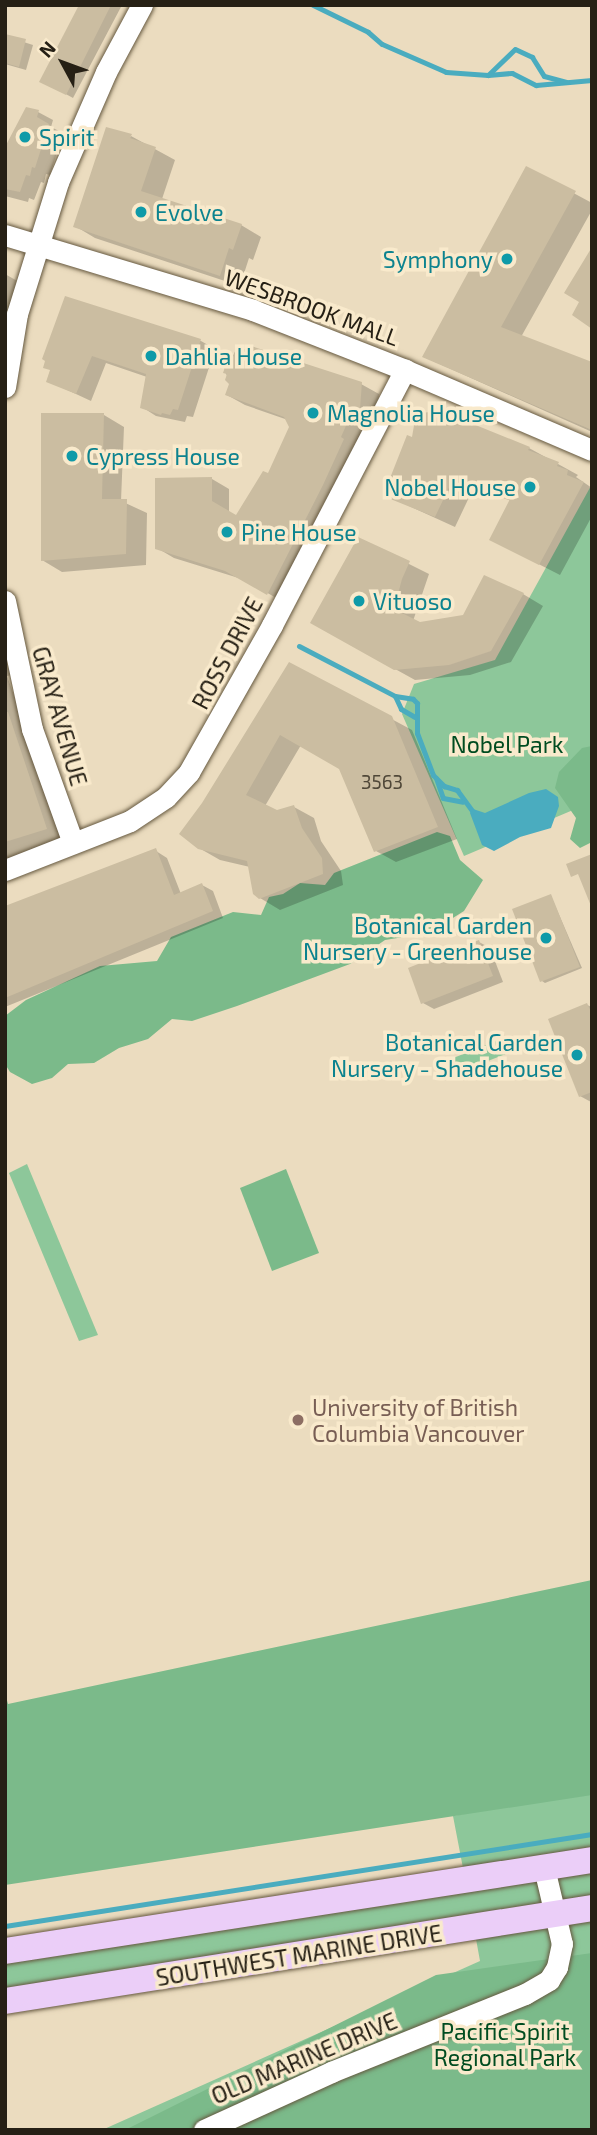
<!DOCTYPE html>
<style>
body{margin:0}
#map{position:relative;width:597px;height:2135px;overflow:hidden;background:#ebdcbf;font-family:"Exo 2",sans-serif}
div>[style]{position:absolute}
.green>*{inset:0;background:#8dc79a}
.forest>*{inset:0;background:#7bba8a}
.water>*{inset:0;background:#4aacbf}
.shadow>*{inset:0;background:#0003}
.stream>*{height:5px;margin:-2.5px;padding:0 2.5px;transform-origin:2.5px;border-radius:2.5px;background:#4aacbf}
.building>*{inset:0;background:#cbbda1}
.roads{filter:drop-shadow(0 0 2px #65583f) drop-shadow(0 0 2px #65583f)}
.minor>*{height:21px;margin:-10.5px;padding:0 10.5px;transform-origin:10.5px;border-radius:10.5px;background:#fff}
.major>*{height:26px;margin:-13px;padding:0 13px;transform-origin:13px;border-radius:13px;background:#ebcef8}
.dots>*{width:19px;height:19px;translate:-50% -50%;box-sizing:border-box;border:4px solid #f9eacc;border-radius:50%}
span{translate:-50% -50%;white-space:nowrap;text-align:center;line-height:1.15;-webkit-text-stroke:7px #f9eacc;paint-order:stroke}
.number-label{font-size:19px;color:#4f4738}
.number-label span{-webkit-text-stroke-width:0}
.culture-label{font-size:23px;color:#0d838f}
.left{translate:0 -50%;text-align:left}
.right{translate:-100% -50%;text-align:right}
.street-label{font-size:23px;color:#262015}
.park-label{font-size:23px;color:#004c20}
.education-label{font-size:23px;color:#785e54}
.frame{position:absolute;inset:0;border:7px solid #262015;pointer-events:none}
.north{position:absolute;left:28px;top:28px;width:70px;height:70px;-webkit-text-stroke:5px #f9eacc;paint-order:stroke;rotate:311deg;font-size:19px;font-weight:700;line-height:28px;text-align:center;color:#262015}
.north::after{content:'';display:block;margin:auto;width:24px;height:32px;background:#262015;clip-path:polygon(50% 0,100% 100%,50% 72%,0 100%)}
</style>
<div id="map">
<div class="green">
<i style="clip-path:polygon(592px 484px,592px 802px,464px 856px,402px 714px,414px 684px,495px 660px)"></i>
<i style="clip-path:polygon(509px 1036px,516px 1050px,445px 1078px,438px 1064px)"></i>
<i style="clip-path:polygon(27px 1164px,98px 1335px,79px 1341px,9px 1173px)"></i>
<i style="clip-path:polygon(592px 1788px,592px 2130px,102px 2130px,480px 1961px,472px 1917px,5px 1989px,5px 1961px,467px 1889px,453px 1816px)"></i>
</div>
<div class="forest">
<i style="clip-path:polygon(592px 746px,592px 842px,580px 848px,570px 839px,576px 818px,555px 788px,559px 772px,582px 748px)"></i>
<i style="clip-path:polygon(437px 832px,450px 836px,460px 860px,483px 880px,464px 911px,429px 933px,385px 940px,350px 964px,237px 1006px,192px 1021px,172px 1019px,148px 1039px,119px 1048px,94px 1063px,68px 1064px,52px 1078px,32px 1084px,10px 1072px,5px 1064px,5px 1016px,26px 1000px,100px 966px,157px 961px,171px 937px,233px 912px,261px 915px,269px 897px,283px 894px,300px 883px,325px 885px,334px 873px)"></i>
<i style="clip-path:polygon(286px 1169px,319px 1253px,272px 1271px,240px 1188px)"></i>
<i style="clip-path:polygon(592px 1580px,592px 1795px,5px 1885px,5px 1693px,8px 1704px)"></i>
<i style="clip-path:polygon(592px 1953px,592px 2130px,125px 2130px,436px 1975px)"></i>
</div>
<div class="water">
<i style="clip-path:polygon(546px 789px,558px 797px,559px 806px,551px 828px,520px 837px,494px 851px,482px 845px,470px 813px,473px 809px,485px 813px,529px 793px)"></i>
</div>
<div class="shadow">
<i style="clip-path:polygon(81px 5px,122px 5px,73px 98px,42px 81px)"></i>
<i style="clip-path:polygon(5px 36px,33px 45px,26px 70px,5px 64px)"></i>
<i style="clip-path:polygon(38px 112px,53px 120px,51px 127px,63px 133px,50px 175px,46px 174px,44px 183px,41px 182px,34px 200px,29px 198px,28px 202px,5px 196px,5px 151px)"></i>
<i style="clip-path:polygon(131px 136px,175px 160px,162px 199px,241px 225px,261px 237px,253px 260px,249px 258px,240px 286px,95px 238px,75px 226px)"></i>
<i style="clip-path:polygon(527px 168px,592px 203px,592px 210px,521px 337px,592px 364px,592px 432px,424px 357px)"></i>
<i style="clip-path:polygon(5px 274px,19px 282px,5px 367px)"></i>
<i style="clip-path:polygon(66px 298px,201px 341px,215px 349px,193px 417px,187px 416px,185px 422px,156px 416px,142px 407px,147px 377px,106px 363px,91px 401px,48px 381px)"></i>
<i style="clip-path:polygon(237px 348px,361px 384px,379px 394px,377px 418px,285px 603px,245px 580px,174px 558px,157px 548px,212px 479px,229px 489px,229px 513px,237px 517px,269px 475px,291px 427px,288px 420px,245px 405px,227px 395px,231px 383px,225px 372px)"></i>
<i style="clip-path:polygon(104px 415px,124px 427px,121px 501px,147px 513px,146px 565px,62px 572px,42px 560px)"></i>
<i style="clip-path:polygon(529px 448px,578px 475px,576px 477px,592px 488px,592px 516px,560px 575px,511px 550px,511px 501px,474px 487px,455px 527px,385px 495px)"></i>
<i style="clip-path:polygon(359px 539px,429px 574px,413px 621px,420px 624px,465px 616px,523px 594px,543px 606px,511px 662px,470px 675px,415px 680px,312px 623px)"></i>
<i style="clip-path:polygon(5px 623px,18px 674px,7px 676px,66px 840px,16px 860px,5px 857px)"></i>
<i style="clip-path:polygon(289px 664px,412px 730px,457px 839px,396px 862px,376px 851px,341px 768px,301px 745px,265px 806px,277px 812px,294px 807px,314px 818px,321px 841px,341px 871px,343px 885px,280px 910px,260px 898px,250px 867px,220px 860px,199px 848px,203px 804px)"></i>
<i style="clip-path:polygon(156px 851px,167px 858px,181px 894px,202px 885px,213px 891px,223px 918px,5px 1007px,5px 908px)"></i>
<i style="clip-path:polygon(551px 896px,582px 968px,545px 983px,542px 981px)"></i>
<i style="clip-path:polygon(479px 942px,490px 948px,503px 982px,434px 1009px,423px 1003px)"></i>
<i style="clip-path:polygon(587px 1005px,592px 1007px,591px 1102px,580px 1096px)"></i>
</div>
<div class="stream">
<i style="left:313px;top:5px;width:61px;rotate:26.1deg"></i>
<i style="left:368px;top:32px;width:18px;rotate:41deg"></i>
<i style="left:382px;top:44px;width:70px;rotate:23.6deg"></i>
<i style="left:446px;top:72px;width:42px;rotate:4.1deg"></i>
<i style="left:488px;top:75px;width:24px;rotate:-5deg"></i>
<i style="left:512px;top:73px;width:27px;rotate:27deg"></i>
<i style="left:536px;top:85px;width:56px;rotate:-5.1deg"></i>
<i style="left:488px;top:75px;width:37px;rotate:-44deg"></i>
<i style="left:515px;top:49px;width:19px;rotate:25deg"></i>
<i style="left:532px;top:57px;width:22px;rotate:58deg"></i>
<i style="left:544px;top:76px;width:23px;rotate:15deg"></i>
<i style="left:299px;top:646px;width:108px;rotate:27.5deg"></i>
<i style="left:395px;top:696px;width:18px;rotate:9deg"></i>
<i style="left:413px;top:699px;width:6px;rotate:45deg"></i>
<i style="left:417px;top:703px;width:30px;rotate:90deg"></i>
<i style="left:417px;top:733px;width:45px;rotate:69.1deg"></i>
<i style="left:433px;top:775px;width:16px;rotate:45deg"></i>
<i style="left:444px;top:786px;width:14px;rotate:17deg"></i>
<i style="left:457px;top:790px;width:26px;rotate:54deg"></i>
<i style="left:395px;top:696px;width:14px;rotate:65deg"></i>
<i style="left:401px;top:709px;width:16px;rotate:30deg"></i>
<i style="left:436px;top:778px;width:21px;rotate:71deg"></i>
<i style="left:443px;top:798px;width:20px;rotate:11deg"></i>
<i style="left:5px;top:1926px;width:594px;rotate:-8.91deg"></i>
</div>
<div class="building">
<i style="clip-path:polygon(79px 5px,111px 5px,66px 95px,39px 82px)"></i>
<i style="clip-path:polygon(5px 34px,26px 39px,19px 67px,5px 63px)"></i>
<i style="clip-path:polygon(26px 107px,39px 110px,37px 117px,49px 124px,35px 168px,32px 167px,30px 176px,26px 175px,20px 192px,5px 189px,5px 147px)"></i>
<i style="clip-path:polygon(106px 127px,132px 134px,130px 138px,156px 147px,141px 191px,242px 224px,233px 250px,229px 248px,220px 276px,73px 227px)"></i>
<i style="clip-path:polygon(526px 166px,576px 191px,501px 327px,592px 362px,592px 430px,422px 357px)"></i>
<i style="clip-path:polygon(592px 247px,592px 329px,572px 315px,579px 302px,564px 293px)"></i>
<i style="clip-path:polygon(65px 296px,201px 339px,178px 410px,173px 409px,170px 415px,162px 413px,161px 415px,140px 408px,146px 374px,92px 356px,76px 394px,46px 382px,50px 370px,43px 368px,45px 361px,42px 359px)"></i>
<i style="clip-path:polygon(248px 345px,362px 382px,360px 409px,353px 410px,341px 437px,344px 439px,323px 485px,267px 595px,225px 571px,155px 549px,155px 478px,212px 477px,212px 501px,236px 515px,263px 471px,268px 473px,289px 427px,284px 417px,225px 395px,229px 384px,225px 380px,227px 374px,223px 373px,227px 361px,231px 362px,237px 346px,247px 350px)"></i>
<i style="clip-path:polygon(429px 412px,449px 420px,451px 415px,530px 447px,528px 450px,559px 462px,557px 466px,568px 470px,567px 475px,584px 482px,539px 565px,489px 540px,510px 499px,454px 477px,435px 517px,383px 496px,407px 435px,412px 437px,416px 414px)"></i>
<i style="clip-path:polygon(41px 413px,104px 413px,102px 499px,127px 499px,126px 554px,41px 561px)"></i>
<i style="clip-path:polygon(358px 537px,410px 561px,402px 579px,394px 609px,420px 622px,463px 615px,484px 575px,524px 593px,491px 651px,449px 665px,394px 670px,310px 623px)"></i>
<i style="clip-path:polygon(289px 662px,392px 716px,438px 827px,374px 852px,339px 769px,280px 735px,246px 795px,277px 810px,294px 805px,302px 828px,322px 858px,323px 874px,259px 899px,253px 894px,247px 861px,198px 849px,179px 834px,202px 803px)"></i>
<i style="clip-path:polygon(5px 712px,8px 712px,47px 829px,5px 842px)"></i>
<i style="clip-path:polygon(156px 848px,174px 895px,202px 883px,213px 911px,5px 998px,5px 906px)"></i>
<i style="clip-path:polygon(592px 854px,592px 906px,591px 906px,578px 874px,571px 877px,566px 864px)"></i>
<i style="clip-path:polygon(551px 894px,580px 967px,540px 982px,512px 909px)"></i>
<i style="clip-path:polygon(479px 940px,493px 976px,421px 1004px,408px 968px)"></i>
<i style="clip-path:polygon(587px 1003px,592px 1014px,592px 1092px,579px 1097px,548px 1019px)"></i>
</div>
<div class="roads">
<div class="minor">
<i style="left:5px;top:235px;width:259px;rotate:16.8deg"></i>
<i style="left:253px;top:310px;width:163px;rotate:21.5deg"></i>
<i style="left:405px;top:370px;width:203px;rotate:23.2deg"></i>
<i style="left:5px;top:387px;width:74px;rotate:-80.7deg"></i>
<i style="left:17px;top:314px;width:138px;rotate:-72.7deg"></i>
<i style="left:58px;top:182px;width:120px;rotate:-66.4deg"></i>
<i style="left:106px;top:72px;width:76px;rotate:-61.8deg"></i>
<i style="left:5px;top:601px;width:131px;rotate:78.1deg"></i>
<i style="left:32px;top:729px;width:121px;rotate:70.2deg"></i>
<i style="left:5px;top:870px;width:134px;rotate:-21.4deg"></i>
<i style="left:130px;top:821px;width:43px;rotate:-33.7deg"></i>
<i style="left:166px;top:797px;width:34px;rotate:-47deg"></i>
<i style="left:189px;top:772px;width:169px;rotate:-60.5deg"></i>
<i style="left:272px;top:625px;width:288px;rotate:-62.5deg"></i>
<i style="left:204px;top:2130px;width:140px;rotate:-24.5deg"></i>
<i style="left:331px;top:2072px;width:209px;rotate:-21.9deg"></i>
<i style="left:525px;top:1994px;width:28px;rotate:-30deg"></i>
<i style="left:549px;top:1980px;width:15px;rotate:-58deg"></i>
<i style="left:557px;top:1967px;width:24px;rotate:-78deg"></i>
<i style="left:562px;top:1944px;width:78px;rotate:-103.3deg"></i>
</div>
<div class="major">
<i style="left:5px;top:1951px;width:594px;rotate:-8.81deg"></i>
<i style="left:5px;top:2001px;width:594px;rotate:-9deg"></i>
</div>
</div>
<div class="dots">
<i style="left:25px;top:137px;background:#0f9aa8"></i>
<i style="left:141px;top:212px;background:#0f9aa8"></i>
<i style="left:507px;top:259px;background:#0f9aa8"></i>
<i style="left:151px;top:356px;background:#0f9aa8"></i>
<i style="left:313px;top:413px;background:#0f9aa8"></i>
<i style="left:72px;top:456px;background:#0f9aa8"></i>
<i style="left:530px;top:487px;background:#0f9aa8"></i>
<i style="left:227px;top:532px;background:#0f9aa8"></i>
<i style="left:359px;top:601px;background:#0f9aa8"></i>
<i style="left:546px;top:938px;background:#0f9aa8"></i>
<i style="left:577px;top:1055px;background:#0f9aa8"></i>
<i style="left:298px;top:1420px;background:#8d6e63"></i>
</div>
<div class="number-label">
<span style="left:382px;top:782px">3563</span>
</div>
<div class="culture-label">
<span class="left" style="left:39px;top:137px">Spirit</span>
<span class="left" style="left:155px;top:212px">Evolve</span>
<span class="right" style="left:493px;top:259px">Symphony</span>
<span class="left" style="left:165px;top:356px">Dahlia House</span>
<span class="left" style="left:327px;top:413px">Magnolia House</span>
<span class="left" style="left:86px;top:456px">Cypress House</span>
<span class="right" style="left:516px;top:487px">Nobel House</span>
<span class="left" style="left:241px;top:532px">Pine House</span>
<span class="left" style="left:373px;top:601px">Vituoso</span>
<span class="right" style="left:532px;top:938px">Botanical Garden<br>Nursery - Greenhouse</span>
<span class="right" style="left:563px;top:1055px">Botanical Garden<br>Nursery - Shadehouse</span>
</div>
<div class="street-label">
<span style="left:312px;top:307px;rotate:20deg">WESBROOK MALL</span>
<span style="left:227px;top:653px;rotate:-62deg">ROSS DRIVE</span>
<span style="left:60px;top:716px;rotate:74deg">GRAY AVENUE</span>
<span style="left:299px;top:1955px;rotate:-9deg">SOUTHWEST MARINE DRIVE</span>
<span style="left:304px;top:2058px;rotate:-23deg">OLD MARINE DRIVE</span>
</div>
<div class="park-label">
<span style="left:507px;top:744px">Nobel Park</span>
<span style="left:505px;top:2044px">Pacific Spirit<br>Regional Park</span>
</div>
<div class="education-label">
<span class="left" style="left:312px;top:1420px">University of British<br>Columbia Vancouver</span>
</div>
<div class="frame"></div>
<div class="north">N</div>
</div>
